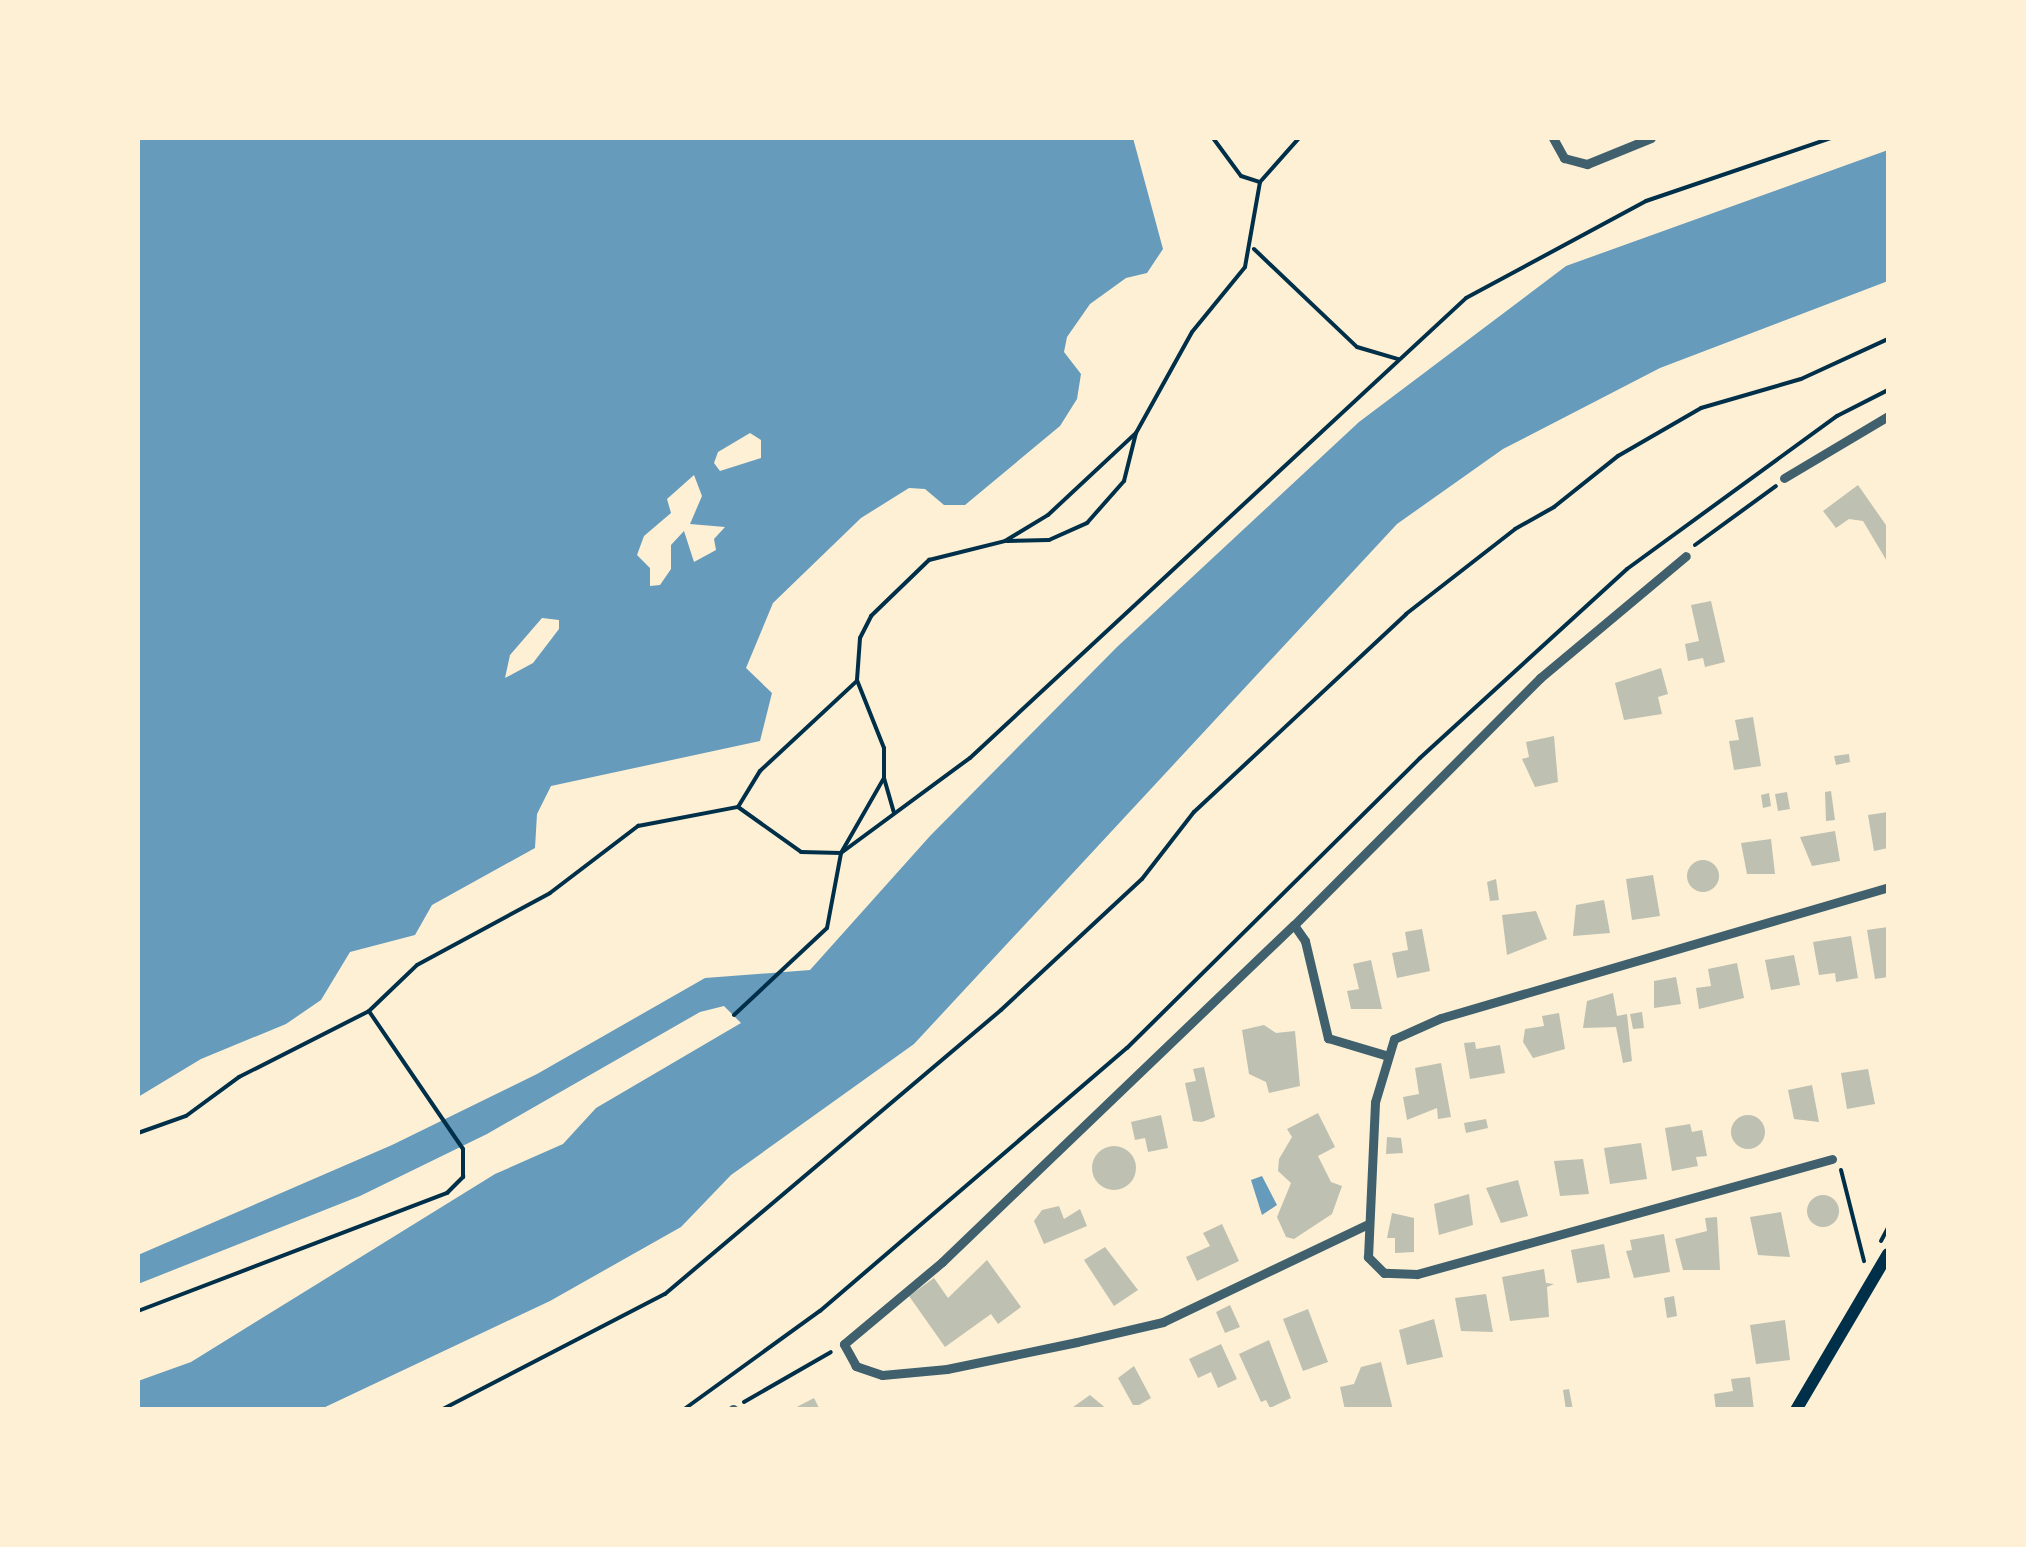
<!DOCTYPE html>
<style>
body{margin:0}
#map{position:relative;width:2026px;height:1547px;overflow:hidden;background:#fdf0d5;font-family:Ubuntu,sans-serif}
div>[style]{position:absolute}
.water>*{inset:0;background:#669bbc}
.building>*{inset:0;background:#bec0b2}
.round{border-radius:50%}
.path>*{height:4px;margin:-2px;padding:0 2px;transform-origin:2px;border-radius:2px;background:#003049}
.minor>*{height:9px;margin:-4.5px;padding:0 4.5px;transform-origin:4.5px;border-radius:4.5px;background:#3f606c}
.secondary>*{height:12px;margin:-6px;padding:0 6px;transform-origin:6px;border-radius:6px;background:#003049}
span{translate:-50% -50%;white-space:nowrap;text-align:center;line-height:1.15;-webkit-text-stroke:10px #fdf0d5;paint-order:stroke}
.frame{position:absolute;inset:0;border:140px solid #fdf0d5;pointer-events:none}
</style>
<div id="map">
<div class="water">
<i style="clip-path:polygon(evenodd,139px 138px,1133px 138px,1163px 249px,1147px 273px,1126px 278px,1090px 304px,1067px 337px,1064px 352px,1081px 374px,1077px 399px,1060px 426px,965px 505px,944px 505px,925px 489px,909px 488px,861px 518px,773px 603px,746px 668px,772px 693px,760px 741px,551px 786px,537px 814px,535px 848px,432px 905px,415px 935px,350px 952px,321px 1000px,286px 1024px,201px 1059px,138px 1097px,139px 138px,750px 433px,761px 440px,761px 458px,720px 471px,714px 463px,718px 452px,750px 433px,139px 138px,694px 475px,702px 496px,690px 524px,725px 527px,714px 539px,716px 550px,694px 562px,684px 531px,671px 545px,671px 569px,660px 585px,650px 586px,650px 568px,637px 555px,644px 536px,671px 513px,667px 499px,694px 475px,139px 138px,542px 618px,559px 620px,559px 629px,533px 663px,505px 678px,510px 655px,542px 618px)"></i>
<i style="clip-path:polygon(1888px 150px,1888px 281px,1660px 368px,1503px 449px,1397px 524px,914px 1044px,731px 1175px,681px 1227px,550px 1301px,321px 1409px,138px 1409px,138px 1381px,191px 1362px,495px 1174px,563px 1144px,596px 1108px,741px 1023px,724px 1006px,700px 1012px,487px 1134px,360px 1196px,138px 1284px,138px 1255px,392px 1145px,537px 1074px,705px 978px,810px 970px,930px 836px,1117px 647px,1359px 422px,1566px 266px)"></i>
<i style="clip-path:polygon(1262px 1176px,1277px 1205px,1262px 1215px,1251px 1180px)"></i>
</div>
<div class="building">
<i style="clip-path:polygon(1858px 485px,1888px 528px,1888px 563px,1863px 521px,1849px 519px,1836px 528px,1823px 511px)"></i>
<i style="clip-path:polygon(1711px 601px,1725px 662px,1705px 667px,1703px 658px,1688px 661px,1685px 644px,1699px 641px,1691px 605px)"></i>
<i style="clip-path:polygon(1661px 668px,1668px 694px,1658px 697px,1662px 714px,1624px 720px,1615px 683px)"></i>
<i style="clip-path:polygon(1753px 717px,1761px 766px,1734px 770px,1729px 741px,1739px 740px,1735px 720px)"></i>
<i style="clip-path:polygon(1554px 736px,1558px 782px,1535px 787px,1522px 759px,1529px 757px,1526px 742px)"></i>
<i style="clip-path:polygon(1849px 754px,1850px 762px,1836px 765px,1834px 756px)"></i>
<i style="clip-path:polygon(1831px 791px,1835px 820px,1826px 821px,1825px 792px)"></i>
<i style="clip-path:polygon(1787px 792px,1790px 809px,1778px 811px,1775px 794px)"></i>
<i style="clip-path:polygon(1769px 793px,1771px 806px,1763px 808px,1761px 795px)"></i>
<i style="clip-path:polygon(1888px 812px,1888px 848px,1874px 851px,1868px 815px)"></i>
<i style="clip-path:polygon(1835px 831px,1840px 861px,1812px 866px,1800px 837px)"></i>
<i style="clip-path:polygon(1771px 839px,1775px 874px,1747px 874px,1741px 843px)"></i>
<i class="round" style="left:1687px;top:860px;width:32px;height:32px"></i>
<i style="clip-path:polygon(1653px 875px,1660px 916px,1632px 920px,1626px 879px)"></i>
<i style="clip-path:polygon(1496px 879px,1499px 900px,1490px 901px,1487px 882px)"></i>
<i style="clip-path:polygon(1604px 900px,1610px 933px,1573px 936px,1576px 905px)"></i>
<i style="clip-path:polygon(1536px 911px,1547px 939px,1507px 955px,1502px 915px)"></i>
<i style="clip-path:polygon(1888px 927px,1888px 977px,1875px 979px,1867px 930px)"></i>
<i style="clip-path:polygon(1422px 929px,1430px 971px,1397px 978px,1392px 953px,1408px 950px,1405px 932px)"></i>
<i style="clip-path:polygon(1851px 936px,1858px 978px,1836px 982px,1835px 973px,1819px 975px,1813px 942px)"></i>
<i style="clip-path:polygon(1794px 955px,1800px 985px,1771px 990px,1765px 960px)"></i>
<i style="clip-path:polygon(1371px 960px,1382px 1009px,1351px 1009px,1347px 991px,1359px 989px,1353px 964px)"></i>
<i style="clip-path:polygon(1737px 963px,1744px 998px,1699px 1009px,1696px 988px,1711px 986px,1708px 969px)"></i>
<i style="clip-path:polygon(1676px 977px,1681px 1004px,1654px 1008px,1654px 981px)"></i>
<i style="clip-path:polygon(1613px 993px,1617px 1016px,1627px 1014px,1632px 1061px,1623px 1063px,1616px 1027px,1583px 1028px,1587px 1001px)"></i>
<i style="clip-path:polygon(1642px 1012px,1644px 1028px,1633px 1029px,1630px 1014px)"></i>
<i style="clip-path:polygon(1559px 1013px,1565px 1049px,1533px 1058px,1523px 1042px,1525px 1029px,1544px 1026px,1542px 1016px)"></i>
<i style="clip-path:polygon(1264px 1025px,1276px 1033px,1295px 1031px,1300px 1086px,1269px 1093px,1266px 1082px,1249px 1074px,1242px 1030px)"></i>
<i style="clip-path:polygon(1475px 1042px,1476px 1049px,1500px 1045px,1505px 1073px,1470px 1079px,1464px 1043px)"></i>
<i style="clip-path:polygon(1441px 1063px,1451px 1117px,1438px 1119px,1437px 1108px,1407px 1120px,1403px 1097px,1419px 1094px,1415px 1068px)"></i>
<i style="clip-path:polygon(1204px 1067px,1215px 1117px,1202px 1122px,1193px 1121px,1185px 1083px,1196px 1081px,1193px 1069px)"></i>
<i style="clip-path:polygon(1868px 1069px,1875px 1104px,1847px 1109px,1841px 1073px)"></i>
<i style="clip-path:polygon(1812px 1085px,1819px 1122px,1794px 1119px,1788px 1090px)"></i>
<i style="clip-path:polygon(1318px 1113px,1335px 1147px,1318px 1156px,1331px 1182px,1342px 1186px,1332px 1214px,1294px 1239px,1286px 1237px,1277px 1217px,1291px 1183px,1278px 1171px,1279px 1159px,1292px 1137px,1287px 1129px)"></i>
<i class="round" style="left:1731px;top:1115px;width:34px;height:34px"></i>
<i style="clip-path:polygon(1161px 1115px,1168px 1148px,1148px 1152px,1145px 1138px,1135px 1140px,1131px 1122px)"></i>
<i style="clip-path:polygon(1486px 1119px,1488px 1128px,1466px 1133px,1464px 1123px)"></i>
<i style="clip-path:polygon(1690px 1124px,1692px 1132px,1702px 1130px,1707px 1156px,1696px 1157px,1698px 1166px,1672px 1171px,1665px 1128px)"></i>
<i style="clip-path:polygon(1387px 1137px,1401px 1138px,1403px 1153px,1386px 1154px)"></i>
<i style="clip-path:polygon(1641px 1143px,1647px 1179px,1610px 1184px,1604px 1148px)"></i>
<i class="round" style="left:1092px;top:1146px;width:44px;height:44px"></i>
<i style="clip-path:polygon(1583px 1159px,1589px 1194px,1560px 1196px,1554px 1161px)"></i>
<i style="clip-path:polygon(1518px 1180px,1528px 1216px,1501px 1223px,1486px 1188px)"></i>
<i style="clip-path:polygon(1469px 1194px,1473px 1225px,1439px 1235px,1434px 1204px)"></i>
<i class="round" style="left:1807px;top:1195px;width:32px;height:32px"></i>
<i style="clip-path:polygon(1059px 1206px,1064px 1219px,1080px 1209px,1087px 1226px,1044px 1244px,1034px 1221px,1042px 1210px)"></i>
<i style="clip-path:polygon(1781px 1212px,1790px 1257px,1758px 1255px,1750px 1217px)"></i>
<i style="clip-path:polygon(1392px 1213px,1414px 1218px,1414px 1252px,1395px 1253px,1395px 1238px,1387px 1238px)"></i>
<i style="clip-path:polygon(1717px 1217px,1720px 1270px,1683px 1270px,1675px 1239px,1707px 1231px,1705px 1218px)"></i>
<i style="clip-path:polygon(1222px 1224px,1239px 1261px,1197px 1281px,1186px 1257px,1210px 1246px,1203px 1233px)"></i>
<i style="clip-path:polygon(1664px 1234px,1670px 1272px,1634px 1278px,1626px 1251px,1632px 1250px,1630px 1240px)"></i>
<i style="clip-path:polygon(1604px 1244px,1610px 1278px,1577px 1283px,1571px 1250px)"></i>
<i style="clip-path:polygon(1105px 1247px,1138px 1290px,1114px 1306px,1084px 1260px)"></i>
<i style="clip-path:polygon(987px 1260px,1021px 1307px,998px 1324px,991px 1314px,945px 1347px,909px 1296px,934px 1278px,948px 1298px)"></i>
<i style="clip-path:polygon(1544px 1269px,1546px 1283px,1554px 1284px,1547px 1287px,1549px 1317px,1510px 1321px,1502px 1277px)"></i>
<i style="clip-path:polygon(1486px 1294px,1493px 1332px,1461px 1331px,1455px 1298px)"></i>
<i style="clip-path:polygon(1674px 1296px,1677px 1316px,1667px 1318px,1664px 1298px)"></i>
<i style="clip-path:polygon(1230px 1305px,1240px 1327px,1225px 1333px,1216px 1312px)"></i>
<i style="clip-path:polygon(1308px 1309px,1328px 1362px,1303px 1371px,1283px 1319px)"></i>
<i style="clip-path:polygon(1434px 1319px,1443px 1357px,1407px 1365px,1399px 1330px)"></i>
<i style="clip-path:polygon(1785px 1320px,1790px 1360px,1756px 1364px,1750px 1325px)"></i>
<i style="clip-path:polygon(1269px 1340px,1291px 1398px,1270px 1408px,1266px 1400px,1261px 1402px,1239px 1354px)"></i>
<i style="clip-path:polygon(1221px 1344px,1237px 1379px,1218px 1388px,1211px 1372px,1198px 1378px,1189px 1359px)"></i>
<i style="clip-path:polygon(1381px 1362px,1393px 1410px,1345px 1410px,1340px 1387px,1354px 1384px,1361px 1367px)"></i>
<i style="clip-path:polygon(1134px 1366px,1151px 1398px,1139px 1405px,1133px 1405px,1118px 1378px)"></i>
<i style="clip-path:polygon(1750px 1377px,1754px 1410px,1716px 1410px,1714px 1394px,1733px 1391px,1731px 1379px)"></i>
<i style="clip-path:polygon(1569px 1389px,1573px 1410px,1566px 1410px,1563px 1390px)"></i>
<i style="clip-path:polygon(1090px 1395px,1108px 1410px,1069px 1410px)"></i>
<i style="clip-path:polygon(814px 1398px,820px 1410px,791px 1410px)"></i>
</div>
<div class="path">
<i style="left:1213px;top:138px;width:47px;rotate:53.6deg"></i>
<i style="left:1241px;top:176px;width:20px;rotate:18deg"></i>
<i style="left:1254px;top:249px;width:142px;rotate:43.6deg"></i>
<i style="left:1357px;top:347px;width:43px;rotate:16.3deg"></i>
<i style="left:1007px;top:541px;width:42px;rotate:-1.4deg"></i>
<i style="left:1049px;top:540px;width:42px;rotate:-24.1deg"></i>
<i style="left:1087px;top:523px;width:56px;rotate:-48.6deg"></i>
<i style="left:1124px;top:481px;width:49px;rotate:-76deg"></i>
<i style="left:1695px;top:545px;width:100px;rotate:-36.1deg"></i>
<i style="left:884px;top:778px;width:35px;rotate:74deg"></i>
<i style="left:738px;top:807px;width:42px;rotate:-58.6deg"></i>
<i style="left:760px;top:771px;width:132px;rotate:-42.9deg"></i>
<i style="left:734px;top:1015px;width:127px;rotate:-43.1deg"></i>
<i style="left:827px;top:928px;width:76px;rotate:-79.4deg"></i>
<i style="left:841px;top:853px;width:86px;rotate:-60.2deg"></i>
<i style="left:884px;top:778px;width:30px;rotate:-90deg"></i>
<i style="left:884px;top:748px;width:73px;rotate:-111.7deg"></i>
<i style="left:857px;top:680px;width:42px;rotate:-85.9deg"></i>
<i style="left:860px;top:638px;width:25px;rotate:-63deg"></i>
<i style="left:871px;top:616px;width:81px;rotate:-44deg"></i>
<i style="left:929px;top:560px;width:78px;rotate:-14deg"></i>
<i style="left:1005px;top:541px;width:50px;rotate:-31.2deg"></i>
<i style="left:1048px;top:515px;width:120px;rotate:-43deg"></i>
<i style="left:1136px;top:433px;width:115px;rotate:-61deg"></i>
<i style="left:1192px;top:332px;width:84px;rotate:-50.8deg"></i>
<i style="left:1245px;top:267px;width:86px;rotate:-80deg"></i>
<i style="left:1260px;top:182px;width:59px;rotate:-48.4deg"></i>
<i style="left:138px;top:1133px;width:51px;rotate:-19.5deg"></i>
<i style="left:186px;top:1116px;width:66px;rotate:-36.3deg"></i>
<i style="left:239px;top:1077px;width:146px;rotate:-26.9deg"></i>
<i style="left:369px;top:1011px;width:66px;rotate:-43.8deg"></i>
<i style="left:417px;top:965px;width:151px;rotate:-28.4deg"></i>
<i style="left:550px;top:893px;width:111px;rotate:-37.3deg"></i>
<i style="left:638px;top:826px;width:102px;rotate:-10.8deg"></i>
<i style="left:738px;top:807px;width:77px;rotate:35.5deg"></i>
<i style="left:801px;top:852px;width:40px;rotate:1.4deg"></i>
<i style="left:841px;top:853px;width:160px;rotate:-36.4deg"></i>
<i style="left:970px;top:758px;width:676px;rotate:-42.84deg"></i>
<i style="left:1466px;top:298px;width:204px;rotate:-28.3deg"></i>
<i style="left:1646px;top:201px;width:195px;rotate:-18.8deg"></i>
<i style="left:1841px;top:1170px;width:94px;rotate:75.8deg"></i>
<i style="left:1881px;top:1241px;width:15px;rotate:-62deg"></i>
<i style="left:138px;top:1311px;width:331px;rotate:-20.9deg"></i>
<i style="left:447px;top:1193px;width:23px;rotate:-45deg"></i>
<i style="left:463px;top:1177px;width:28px;rotate:-90deg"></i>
<i style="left:463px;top:1149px;width:167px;rotate:-124.3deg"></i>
<i style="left:744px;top:1402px;width:100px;rotate:-29.9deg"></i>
<i style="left:441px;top:1410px;width:252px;rotate:-27.4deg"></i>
<i style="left:665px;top:1294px;width:440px;rotate:-40.2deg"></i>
<i style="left:1001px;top:1010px;width:192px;rotate:-42.9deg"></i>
<i style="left:1142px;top:879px;width:85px;rotate:-52.2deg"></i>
<i style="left:1194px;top:812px;width:290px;rotate:-43deg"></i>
<i style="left:1406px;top:614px;width:138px;rotate:-37.9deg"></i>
<i style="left:1515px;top:529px;width:45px;rotate:-29.4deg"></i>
<i style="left:1554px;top:507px;width:82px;rotate:-38.6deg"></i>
<i style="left:1618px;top:456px;width:96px;rotate:-30deg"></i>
<i style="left:1701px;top:408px;width:104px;rotate:-16.2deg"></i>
<i style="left:1801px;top:379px;width:96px;rotate:-24.7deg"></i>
<i style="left:683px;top:1410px;width:169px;rotate:-35.9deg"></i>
<i style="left:820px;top:1311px;width:404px;rotate:-40.6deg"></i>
<i style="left:1127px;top:1048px;width:412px;rotate:-44.7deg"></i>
<i style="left:1420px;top:758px;width:280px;rotate:-42.4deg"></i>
<i style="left:1627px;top:569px;width:260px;rotate:-36.1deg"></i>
<i style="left:1837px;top:416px;width:57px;rotate:-27deg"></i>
</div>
<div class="minor">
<i style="left:1553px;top:138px;width:23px;rotate:61deg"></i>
<i style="left:1564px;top:158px;width:24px;rotate:15deg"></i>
<i style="left:1587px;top:164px;width:69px;rotate:-22.1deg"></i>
<i style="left:1784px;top:478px;width:121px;rotate:-30.8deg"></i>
<i style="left:1294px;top:925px;width:19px;rotate:55deg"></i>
<i style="left:1305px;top:941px;width:100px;rotate:76.7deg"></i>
<i style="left:1328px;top:1038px;width:59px;rotate:16.6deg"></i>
<i style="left:1832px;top:1159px;width:431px;rotate:164.5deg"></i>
<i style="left:1417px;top:1274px;width:33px;rotate:-178deg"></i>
<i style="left:1384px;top:1273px;width:23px;rotate:-135deg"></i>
<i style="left:1368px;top:1257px;width:155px;rotate:-87.4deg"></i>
<i style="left:1375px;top:1102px;width:66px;rotate:-73.2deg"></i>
<i style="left:1394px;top:1039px;width:51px;rotate:-24.1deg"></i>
<i style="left:1441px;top:1018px;width:466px;rotate:-16.3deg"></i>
<i style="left:1366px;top:1225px;width:225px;rotate:154.5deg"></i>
<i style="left:1163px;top:1322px;width:88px;rotate:166.9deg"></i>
<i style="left:1077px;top:1342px;width:133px;rotate:168.3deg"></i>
<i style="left:947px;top:1369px;width:65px;rotate:174.7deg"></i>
<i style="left:882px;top:1375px;width:28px;rotate:-161deg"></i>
<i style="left:856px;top:1366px;width:25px;rotate:-119deg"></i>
<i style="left:844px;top:1344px;width:128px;rotate:-39.9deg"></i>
<i style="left:942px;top:1262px;width:487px;rotate:-43.8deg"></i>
<i style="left:1294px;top:925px;width:349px;rotate:-45.1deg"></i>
<i style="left:1540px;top:678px;width:190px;rotate:-39.9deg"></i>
<i style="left:733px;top:1409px;width:1px;rotate:90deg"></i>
</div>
<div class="secondary">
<i style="left:1796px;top:1410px;width:181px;rotate:-59.5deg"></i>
</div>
<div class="frame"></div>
</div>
